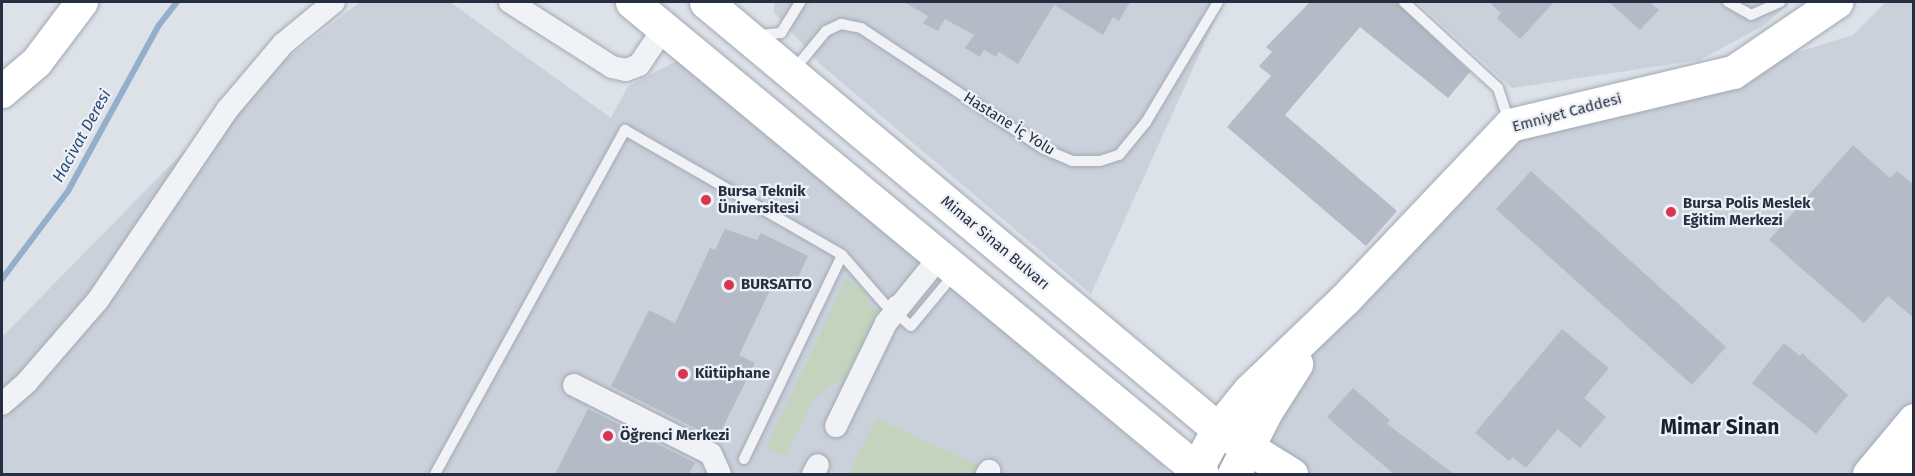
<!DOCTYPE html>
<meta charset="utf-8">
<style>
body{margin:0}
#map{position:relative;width:1915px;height:476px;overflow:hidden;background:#dde2e9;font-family:"Fira Sans",sans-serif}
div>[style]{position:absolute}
.built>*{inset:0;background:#cbd1db}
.green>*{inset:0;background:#c3d3bd}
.stream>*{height:6px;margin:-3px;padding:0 3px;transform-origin:3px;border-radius:3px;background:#94afcc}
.building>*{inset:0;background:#b4bbc6}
.roads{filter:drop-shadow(0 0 2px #a2a9b3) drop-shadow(0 0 2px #a2a9b3)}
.lane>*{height:10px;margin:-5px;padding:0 5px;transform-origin:5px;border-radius:5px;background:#f0f2f6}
.street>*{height:22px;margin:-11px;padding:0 11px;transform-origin:11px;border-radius:11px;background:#f0f2f6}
.secondary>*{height:32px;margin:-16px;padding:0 16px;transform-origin:16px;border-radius:16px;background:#fff}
.primary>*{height:33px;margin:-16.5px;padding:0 16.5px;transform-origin:16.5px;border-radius:16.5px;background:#fff}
.dots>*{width:16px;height:16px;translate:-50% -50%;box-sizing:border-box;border:3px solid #edf1f6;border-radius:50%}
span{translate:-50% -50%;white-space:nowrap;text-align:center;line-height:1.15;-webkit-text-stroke:4.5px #edf1f6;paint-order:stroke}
.street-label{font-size:15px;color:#252f41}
.poi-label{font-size:15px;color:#252f41;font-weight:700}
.left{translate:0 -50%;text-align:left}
.water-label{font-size:16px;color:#2c4e78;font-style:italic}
.district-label{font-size:21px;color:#182031;font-weight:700}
.frame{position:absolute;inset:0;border:3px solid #252f41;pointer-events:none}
</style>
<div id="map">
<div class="built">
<i style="clip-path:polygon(360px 2px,450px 2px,611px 118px,628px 86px,679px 60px,1162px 464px,1168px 474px,2px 474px,2px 337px,236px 98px)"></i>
<i style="clip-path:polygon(774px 2px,1223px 2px,1091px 294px,821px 65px,774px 12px)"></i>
<i style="clip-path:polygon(1417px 2px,1791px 2px,1763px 26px,1700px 60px,1512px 88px)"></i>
<i style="clip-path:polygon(1886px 2px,1913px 2px,1913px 420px,1869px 474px,1291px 474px,1247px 447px,1296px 363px,1510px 125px,1733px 72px,1853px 35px)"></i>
</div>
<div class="green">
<i style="clip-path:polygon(846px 279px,865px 293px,870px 306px,878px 311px,846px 379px,830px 385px,815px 397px,785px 457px,766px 448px)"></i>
<i style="clip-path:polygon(876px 418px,981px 467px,978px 474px,849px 474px)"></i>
</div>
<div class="stream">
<i style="left:2px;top:279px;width:110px;rotate:-53.1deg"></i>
<i style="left:68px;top:191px;width:189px;rotate:-61.3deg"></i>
<i style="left:159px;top:25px;width:29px;rotate:-52deg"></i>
</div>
<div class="building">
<i style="clip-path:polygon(904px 2px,1130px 2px,1119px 21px,1113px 17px,1103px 35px,1054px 5px,1018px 64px,999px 52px,996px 57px,984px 50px,980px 57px,965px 48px,974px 35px,945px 19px,938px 31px,923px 23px,928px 16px)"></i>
<i style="clip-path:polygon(1310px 2px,1397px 2px,1470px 72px,1448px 98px,1360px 27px,1285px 115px,1397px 211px,1366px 246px,1227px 127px,1271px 76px,1259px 66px,1272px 52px,1266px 47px)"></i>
<i style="clip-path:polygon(1489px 2px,1554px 2px,1520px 39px,1497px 18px,1501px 13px)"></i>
<i style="clip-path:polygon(1609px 2px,1650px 2px,1659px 10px,1640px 30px)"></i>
<i style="clip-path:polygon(1853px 145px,1890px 178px,1897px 171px,1914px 185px,1914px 318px,1888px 296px,1864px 323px,1769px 240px)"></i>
<i style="clip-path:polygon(1531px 171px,1726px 347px,1692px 385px,1496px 209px)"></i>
<i style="clip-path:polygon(725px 229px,757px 240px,761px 233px,808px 256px,792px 290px,774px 282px,739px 355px,755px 363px,717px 439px,611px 386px,649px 310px,675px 323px,710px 248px,715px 250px)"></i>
<i style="clip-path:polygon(1562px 329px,1609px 368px,1584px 398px,1606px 417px,1580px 448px,1558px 429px,1526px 468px,1513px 457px,1509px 461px,1475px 433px)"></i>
<i style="clip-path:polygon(1784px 343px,1800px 356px,1802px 353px,1848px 395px,1816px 434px,1752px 383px)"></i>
<i style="clip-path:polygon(1353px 388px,1390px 420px,1387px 424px,1454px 474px,1394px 474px,1344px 432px,1327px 417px)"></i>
<i style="clip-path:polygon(588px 409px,695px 463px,689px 474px,555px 474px)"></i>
</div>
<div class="roads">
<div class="lane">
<i style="left:1404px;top:2px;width:127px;rotate:42.5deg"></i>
<i style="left:1498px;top:88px;width:36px;rotate:72deg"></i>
<i style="left:1728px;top:2px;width:26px;rotate:29deg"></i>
<i style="left:1751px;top:15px;width:32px;rotate:-24deg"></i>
<i style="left:759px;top:35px;width:22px;rotate:-5deg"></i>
<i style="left:781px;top:33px;width:36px;rotate:-58deg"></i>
<i style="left:793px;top:71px;width:52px;rotate:-50.5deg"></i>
<i style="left:826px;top:31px;width:17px;rotate:-25deg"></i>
<i style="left:841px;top:24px;width:20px;rotate:11deg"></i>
<i style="left:861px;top:28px;width:219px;rotate:33.5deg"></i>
<i style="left:1044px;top:149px;width:30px;rotate:23deg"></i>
<i style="left:1072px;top:161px;width:28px"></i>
<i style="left:1100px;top:161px;width:20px;rotate:-18deg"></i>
<i style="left:1119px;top:155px;width:43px;rotate:-50.7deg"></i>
<i style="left:1146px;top:122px;width:140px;rotate:-59deg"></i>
<i style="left:893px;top:311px;width:23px;rotate:40deg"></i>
<i style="left:911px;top:326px;width:69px;rotate:-50.3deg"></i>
<i style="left:744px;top:459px;width:226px;rotate:-64.3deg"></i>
<i style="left:842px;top:255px;width:70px;rotate:49deg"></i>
<i style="left:888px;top:308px;width:9px;rotate:-49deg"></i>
<i style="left:435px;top:474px;width:393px;rotate:-61.1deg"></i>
<i style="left:625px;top:130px;width:250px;rotate:29.9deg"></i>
</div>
<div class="street">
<i style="left:510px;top:2px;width:121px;rotate:32.5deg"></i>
<i style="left:612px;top:67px;width:14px;rotate:12deg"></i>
<i style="left:626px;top:70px;width:14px;rotate:-21deg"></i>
<i style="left:639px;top:65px;width:45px;rotate:-56deg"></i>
<i style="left:574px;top:385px;width:153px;rotate:26.7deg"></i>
<i style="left:711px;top:454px;width:22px;rotate:66deg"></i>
<i style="left:2px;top:404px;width:33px;rotate:-41deg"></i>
<i style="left:27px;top:382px;width:108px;rotate:-49.1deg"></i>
<i style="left:98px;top:300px;width:230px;rotate:-55.8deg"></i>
<i style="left:227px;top:110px;width:87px;rotate:-49.7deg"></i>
<i style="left:283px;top:44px;width:66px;rotate:-39.5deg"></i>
<i style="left:836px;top:426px;width:114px;rotate:-64.1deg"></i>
<i style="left:886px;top:323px;width:82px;rotate:-50.9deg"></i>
<i style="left:813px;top:474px;width:10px;rotate:-61deg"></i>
<i style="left:987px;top:474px;width:4px;rotate:-56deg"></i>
</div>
<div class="secondary">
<i style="left:2px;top:92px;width:46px;rotate:-40.6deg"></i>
<i style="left:37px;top:62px;width:75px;rotate:-53.1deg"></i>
</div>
<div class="primary">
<i style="left:632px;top:2px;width:740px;rotate:39.63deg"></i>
<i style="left:706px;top:2px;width:667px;rotate:39.83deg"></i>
<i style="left:1218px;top:429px;width:86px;rotate:31.7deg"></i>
<i style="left:1194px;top:474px;width:51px;rotate:-61.9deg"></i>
<i style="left:1218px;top:429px;width:49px;rotate:-50.8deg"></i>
<i style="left:1249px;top:391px;width:133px;rotate:-43.8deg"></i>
<i style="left:1345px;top:299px;width:240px;rotate:-46.5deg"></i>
<i style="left:1510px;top:125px;width:229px;rotate:-13.4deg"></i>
<i style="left:1733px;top:72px;width:125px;rotate:-34.2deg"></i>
<i style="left:1234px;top:474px;width:71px;rotate:-63.1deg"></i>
<i style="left:1266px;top:411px;width:56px;rotate:-57.4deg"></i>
<i style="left:1869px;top:474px;width:70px;rotate:-50.2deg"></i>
<i style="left:1906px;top:474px;width:12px;rotate:-48deg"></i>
</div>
</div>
<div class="dots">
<i style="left:706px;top:200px;background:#da354e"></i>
<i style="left:1671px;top:212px;background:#da354e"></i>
<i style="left:729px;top:285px;background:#da354e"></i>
<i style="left:683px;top:374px;background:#da354e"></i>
<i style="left:608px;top:436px;background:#da354e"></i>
</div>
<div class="street-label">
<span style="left:1567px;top:113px;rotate:-15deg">Emniyet Caddesi</span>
<span style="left:1009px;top:124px;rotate:32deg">Hastane İç Yolu</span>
<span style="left:995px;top:243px;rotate:40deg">Mimar Sinan Bulvarı</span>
</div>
<div class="poi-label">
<span class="left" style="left:718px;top:200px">Bursa Teknik<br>Üniversitesi</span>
<span class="left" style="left:1683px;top:212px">Bursa Polis Meslek<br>Eğitim Merkezi</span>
<span class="left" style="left:741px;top:285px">BURSATTO</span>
<span class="left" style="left:695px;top:374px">Kütüphane</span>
<span class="left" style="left:620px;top:436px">Öğrenci Merkezi</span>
</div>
<div class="water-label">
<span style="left:82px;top:136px;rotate:-61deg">Hacivat Deresi</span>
</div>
<div class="district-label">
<span style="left:1720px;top:427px">Mimar Sinan</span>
</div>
<div class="frame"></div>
</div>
